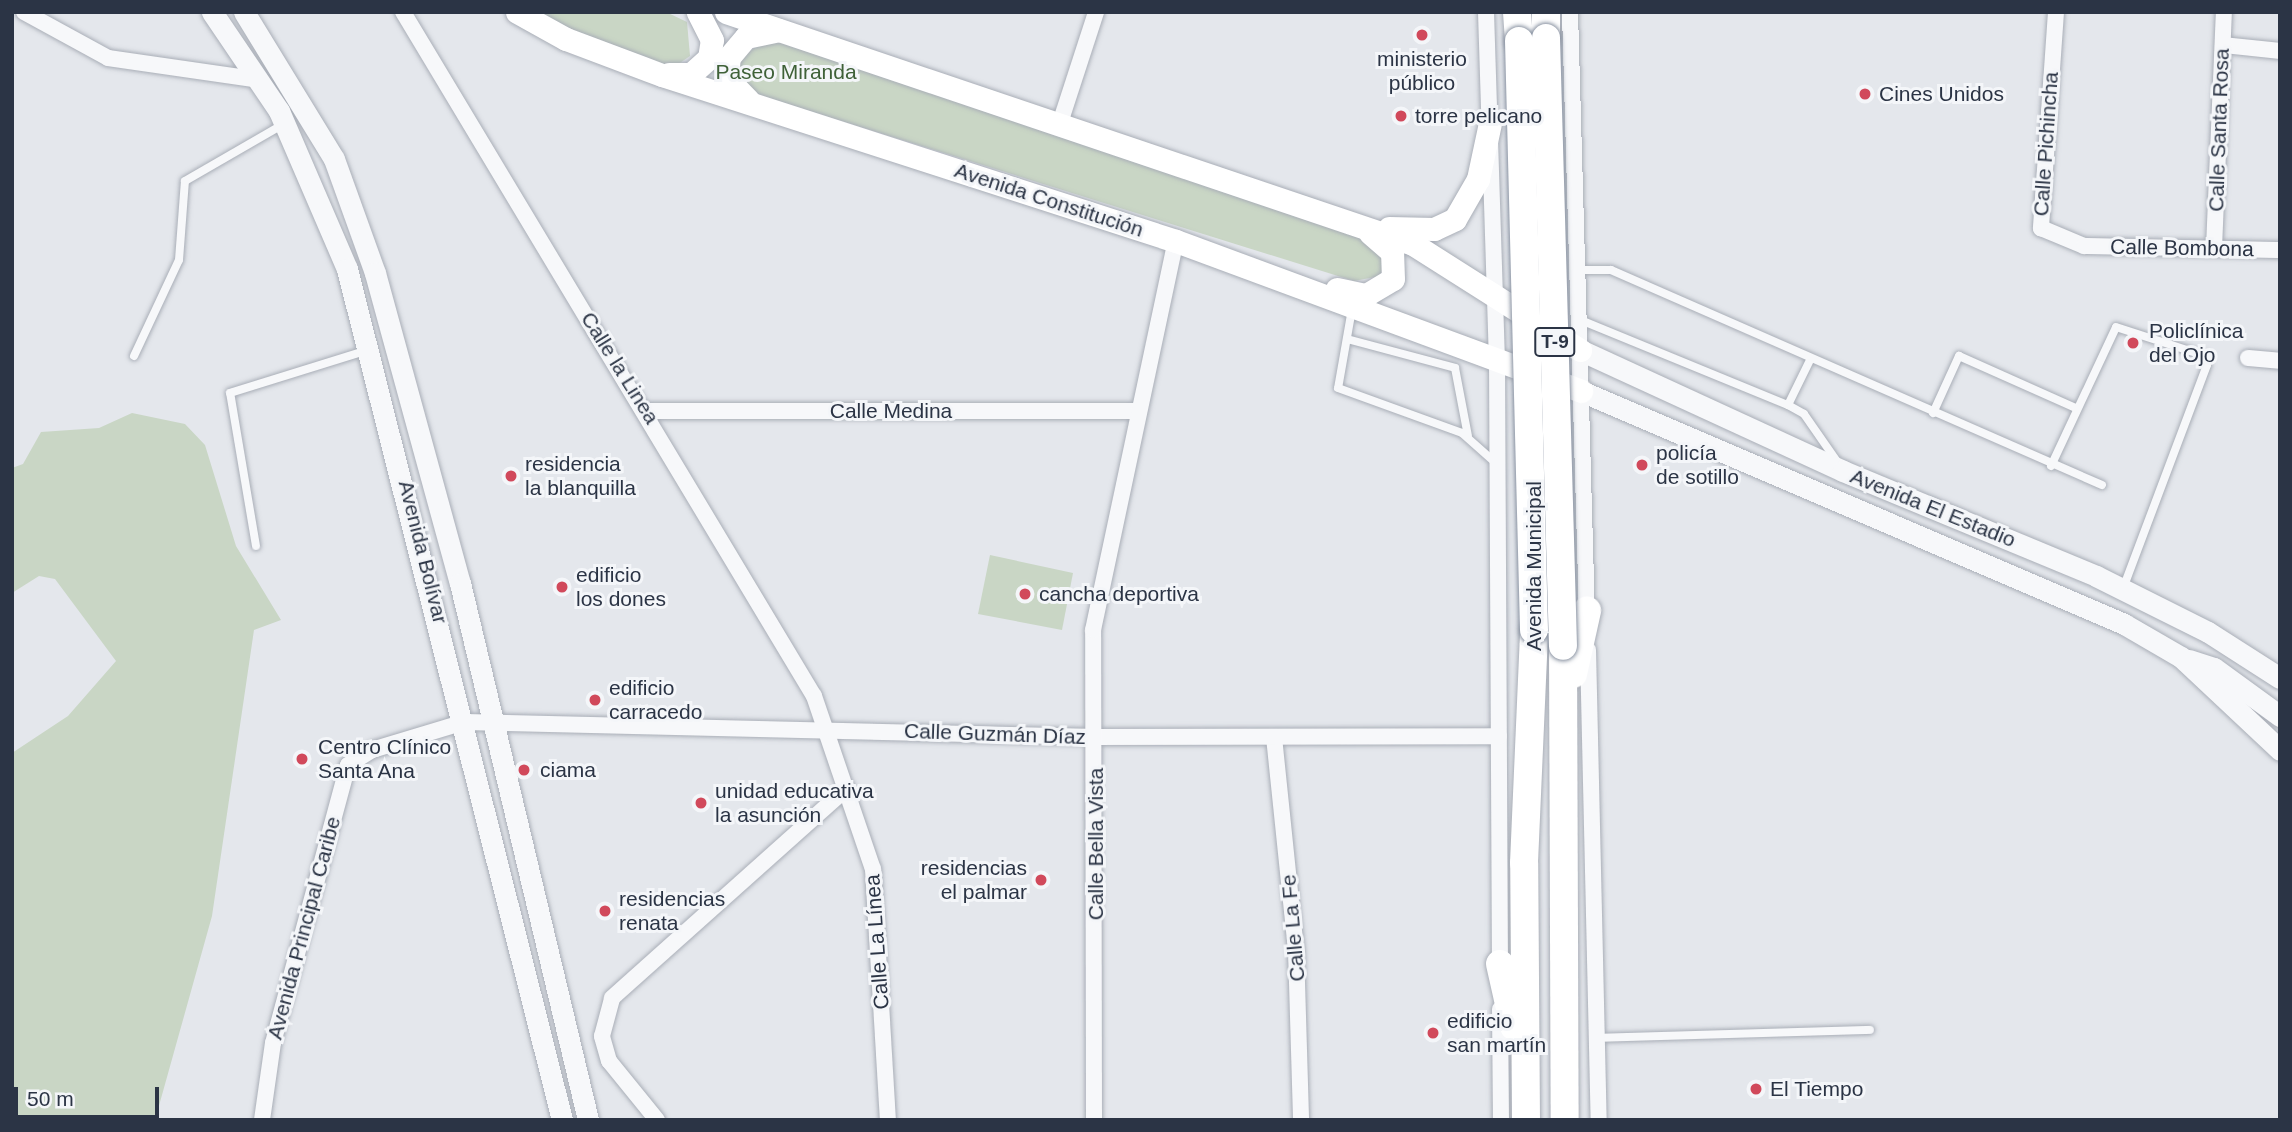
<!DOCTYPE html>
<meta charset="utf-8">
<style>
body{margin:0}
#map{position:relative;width:2292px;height:1132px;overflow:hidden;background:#e4e7ec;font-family:Helvetica,sans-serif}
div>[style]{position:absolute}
.green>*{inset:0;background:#c9d6c5}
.roads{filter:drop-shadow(0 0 2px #a9aeb7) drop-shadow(0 0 2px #a9aeb7)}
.service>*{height:8px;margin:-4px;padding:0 4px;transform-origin:4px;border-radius:4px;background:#f7f8fa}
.minor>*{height:16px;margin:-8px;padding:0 8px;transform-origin:8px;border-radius:8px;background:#f7f8fa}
.tertiary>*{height:21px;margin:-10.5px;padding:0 10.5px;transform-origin:10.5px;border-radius:10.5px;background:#f7f8fa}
.secondary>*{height:23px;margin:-11.5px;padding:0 11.5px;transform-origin:11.5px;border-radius:11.5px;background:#fff}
.trunk>*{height:28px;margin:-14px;padding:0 14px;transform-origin:14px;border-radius:14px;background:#fff}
.bridges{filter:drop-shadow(0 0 2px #8b94a3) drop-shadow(0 0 2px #8b94a3)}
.trunk-bridge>*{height:28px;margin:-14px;padding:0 14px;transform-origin:14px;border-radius:14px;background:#fff}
.dots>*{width:19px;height:19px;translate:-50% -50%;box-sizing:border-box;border:4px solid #f4f6f9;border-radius:50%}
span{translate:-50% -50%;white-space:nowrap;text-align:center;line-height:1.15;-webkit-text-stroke:6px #f4f6f9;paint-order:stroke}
.shield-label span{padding:2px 5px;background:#f4f6f9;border:2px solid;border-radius:5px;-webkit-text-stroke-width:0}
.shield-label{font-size:19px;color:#2b3445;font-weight:700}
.poi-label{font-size:21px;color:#2b3445}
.left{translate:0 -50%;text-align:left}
.right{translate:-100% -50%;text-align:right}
.park-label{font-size:21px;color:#3f6138}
.street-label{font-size:21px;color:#2b3445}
.frame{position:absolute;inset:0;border:14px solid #2b3445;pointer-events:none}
.scale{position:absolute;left:14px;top:1087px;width:145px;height:32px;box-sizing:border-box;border:4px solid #2b3445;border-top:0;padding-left:9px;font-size:21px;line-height:24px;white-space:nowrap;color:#2b3445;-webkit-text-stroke:5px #f4f6f9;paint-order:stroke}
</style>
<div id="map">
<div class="green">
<i style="clip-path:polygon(539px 12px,666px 12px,687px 22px,690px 56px,671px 69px,603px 47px)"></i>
<i style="clip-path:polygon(769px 37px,1375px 242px,1386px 259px,1380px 276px,1354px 281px,755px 94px,737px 77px,737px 61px)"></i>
<i style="clip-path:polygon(132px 413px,185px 424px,205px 445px,236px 546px,281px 620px,254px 630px,212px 916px,155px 1120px,12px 1120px,12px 753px,68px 716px,116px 661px,55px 579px,39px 576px,12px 593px,12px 468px,23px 464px,41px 432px,99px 428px)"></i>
<i style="clip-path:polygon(990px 555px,1073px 573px,1062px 630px,978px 614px)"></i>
</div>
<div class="roads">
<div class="service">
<i style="left:1576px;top:270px;width:35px"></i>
<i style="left:1611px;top:270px;width:536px;rotate:23.65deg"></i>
<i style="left:1352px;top:309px;width:80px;rotate:100deg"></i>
<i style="left:1338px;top:388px;width:132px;rotate:19.9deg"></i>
<i style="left:1462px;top:433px;width:47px;rotate:41.5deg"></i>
<i style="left:1578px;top:319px;width:227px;rotate:22.3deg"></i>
<i style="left:1788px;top:405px;width:18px;rotate:29deg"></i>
<i style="left:1804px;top:414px;width:60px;rotate:55.2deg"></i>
<i style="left:1347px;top:339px;width:112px;rotate:15deg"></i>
<i style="left:1455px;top:368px;width:69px;rotate:79.2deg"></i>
<i style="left:134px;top:356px;width:106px;rotate:-64.9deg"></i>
<i style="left:179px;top:260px;width:79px;rotate:-85.7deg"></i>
<i style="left:185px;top:181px;width:112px;rotate:-30deg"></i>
<i style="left:1788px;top:405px;width:52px;rotate:-63.9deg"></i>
<i style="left:1933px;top:413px;width:63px;rotate:-65.5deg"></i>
<i style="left:1959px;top:356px;width:128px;rotate:24deg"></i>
<i style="left:2051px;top:466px;width:153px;rotate:-64.9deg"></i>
<i style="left:2116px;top:327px;width:94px;rotate:18deg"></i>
<i style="left:2205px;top:356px;width:9px;rotate:77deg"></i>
<i style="left:2207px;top:365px;width:239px;rotate:110.6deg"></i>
<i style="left:256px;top:546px;width:155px;rotate:-99.6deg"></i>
<i style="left:230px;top:393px;width:141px;rotate:-17.3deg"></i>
<i style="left:1597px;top:1038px;width:273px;rotate:-1.7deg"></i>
</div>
<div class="minor">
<i style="left:24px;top:12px;width:96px;rotate:28.7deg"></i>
<i style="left:108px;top:58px;width:154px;rotate:8.2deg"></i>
<i style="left:403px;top:12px;width:798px;rotate:59deg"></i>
<i style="left:814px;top:696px;width:183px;rotate:71.2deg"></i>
<i style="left:873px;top:869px;width:251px;rotate:86.6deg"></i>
<i style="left:1486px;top:12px;width:348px;rotate:88.2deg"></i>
<i style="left:1497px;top:360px;width:612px;rotate:89.72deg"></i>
<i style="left:1570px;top:12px;width:605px;rotate:88.39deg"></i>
<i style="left:2056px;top:12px;width:217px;rotate:94deg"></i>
<i style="left:2041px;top:228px;width:47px;rotate:22.7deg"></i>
<i style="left:2084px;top:246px;width:196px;rotate:1.2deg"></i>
<i style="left:2223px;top:45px;width:57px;rotate:6deg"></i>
<i style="left:1061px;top:120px;width:114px;rotate:-72deg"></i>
<i style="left:2214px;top:248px;width:236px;rotate:-87.6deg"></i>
<i style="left:2248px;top:358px;width:32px;rotate:5deg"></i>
<i style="left:647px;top:411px;width:488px"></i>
<i style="left:1588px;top:650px;width:470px;rotate:88.7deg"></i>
<i style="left:1274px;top:737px;width:213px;rotate:84.1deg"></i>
<i style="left:1296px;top:949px;width:171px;rotate:88.3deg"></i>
<i style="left:1500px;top:1009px;width:111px;rotate:89.5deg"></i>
<i style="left:262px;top:1120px;width:78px;rotate:-81.9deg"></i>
<i style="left:273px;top:1043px;width:288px;rotate:-74.9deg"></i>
<i style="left:348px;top:765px;width:28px;rotate:-32deg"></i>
<i style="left:372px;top:750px;width:97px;rotate:-16.8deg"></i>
<i style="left:465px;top:722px;width:632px;rotate:1.36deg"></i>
<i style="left:1097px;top:737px;width:402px;rotate:-0.1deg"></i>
<i style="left:657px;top:1120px;width:76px;rotate:-129.1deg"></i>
<i style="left:609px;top:1061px;width:26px;rotate:-106deg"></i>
<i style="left:602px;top:1036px;width:39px;rotate:-75deg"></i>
<i style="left:612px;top:998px;width:315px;rotate:-41.8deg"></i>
<i style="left:1094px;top:1120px;width:490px;rotate:-90.1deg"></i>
<i style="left:1093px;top:630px;width:398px;rotate:-78deg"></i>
</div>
<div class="tertiary">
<i style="left:212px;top:12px;width:120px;rotate:55.9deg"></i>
<i style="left:279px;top:111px;width:172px;rotate:66.7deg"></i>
<i style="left:347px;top:269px;width:878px;rotate:75.82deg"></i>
<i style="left:244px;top:12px;width:172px;rotate:58.5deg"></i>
<i style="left:334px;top:159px;width:121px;rotate:70.2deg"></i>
<i style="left:375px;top:273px;width:321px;rotate:74.7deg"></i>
<i style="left:460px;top:583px;width:552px;rotate:76.59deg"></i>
<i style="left:1580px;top:350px;width:289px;rotate:24.7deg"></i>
<i style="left:1843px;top:471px;width:274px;rotate:22.5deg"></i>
<i style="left:2096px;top:576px;width:125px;rotate:26.6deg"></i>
<i style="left:2208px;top:632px;width:85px;rotate:32.6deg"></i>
<i style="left:1581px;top:391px;width:591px;rotate:23.22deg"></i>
<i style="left:2124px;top:624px;width:66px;rotate:30.1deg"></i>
<i style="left:2181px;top:657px;width:136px;rotate:43.2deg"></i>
<i style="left:2189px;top:660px;width:26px;rotate:18deg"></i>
<i style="left:2214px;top:668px;width:82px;rotate:36deg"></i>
</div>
<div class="secondary">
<i style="left:517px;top:12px;width:56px;rotate:28.9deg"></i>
<i style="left:566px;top:39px;width:103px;rotate:20.6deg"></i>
<i style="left:662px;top:75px;width:540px;rotate:17.9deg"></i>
<i style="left:1176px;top:241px;width:432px;rotate:20.3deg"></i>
<i style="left:726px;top:12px;width:725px;rotate:18.66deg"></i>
<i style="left:1413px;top:244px;width:198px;rotate:32.4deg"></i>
<i style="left:669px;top:74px;width:22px"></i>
<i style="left:691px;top:74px;width:24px;rotate:-42deg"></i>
<i style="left:709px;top:58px;width:18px;rotate:-81deg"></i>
<i style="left:712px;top:40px;width:31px;rotate:-117deg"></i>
<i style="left:748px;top:100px;width:30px;rotate:-134deg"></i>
<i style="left:727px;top:78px;width:21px;rotate:-85deg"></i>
<i style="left:729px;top:57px;width:26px;rotate:-50deg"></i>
<i style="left:746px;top:37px;width:33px;rotate:-12deg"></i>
<i style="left:1389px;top:228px;width:45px;rotate:1.3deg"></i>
<i style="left:1434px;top:229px;width:23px;rotate:-25deg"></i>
<i style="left:1455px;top:219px;width:46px;rotate:-60.1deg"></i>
<i style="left:1478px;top:179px;width:57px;rotate:-77.9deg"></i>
<i style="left:1337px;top:289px;width:30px;rotate:12deg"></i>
<i style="left:1366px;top:295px;width:31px;rotate:-31deg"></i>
<i style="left:1393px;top:279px;width:27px;rotate:-92deg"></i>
<i style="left:1392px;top:252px;width:29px;rotate:-139deg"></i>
</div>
<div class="trunk">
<i style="left:1517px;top:12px;width:29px;rotate:86deg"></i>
<i style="left:1546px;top:12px;width:26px;rotate:90deg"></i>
<i style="left:1563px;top:646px;width:474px;rotate:89.8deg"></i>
<i style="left:1573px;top:674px;width:65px;rotate:-77.5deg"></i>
<i style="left:1500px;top:964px;width:64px;rotate:77.3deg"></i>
<i style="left:1526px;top:1120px;width:257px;rotate:-90.4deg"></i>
<i style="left:1524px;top:863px;width:233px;rotate:-87.5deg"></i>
</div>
</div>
<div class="bridges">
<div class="trunk-bridge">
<i style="left:1546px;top:38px;width:608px;rotate:88.4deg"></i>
<i style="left:1519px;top:41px;width:589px;rotate:88.54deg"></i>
</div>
</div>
<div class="dots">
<i style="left:1422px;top:35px;background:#d1495b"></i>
<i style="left:1865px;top:94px;background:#d1495b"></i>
<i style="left:1401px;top:116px;background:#d1495b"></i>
<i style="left:2133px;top:343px;background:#d1495b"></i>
<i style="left:1642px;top:465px;background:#d1495b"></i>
<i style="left:511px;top:476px;background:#d1495b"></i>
<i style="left:562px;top:587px;background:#d1495b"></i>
<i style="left:1025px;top:594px;background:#d1495b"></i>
<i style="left:595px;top:700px;background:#d1495b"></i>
<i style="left:302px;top:759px;background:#d1495b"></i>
<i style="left:524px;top:770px;background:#d1495b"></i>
<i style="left:701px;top:803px;background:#d1495b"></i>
<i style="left:1041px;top:880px;background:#d1495b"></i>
<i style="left:605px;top:911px;background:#d1495b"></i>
<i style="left:1433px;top:1033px;background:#d1495b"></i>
<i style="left:1756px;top:1089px;background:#d1495b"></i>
</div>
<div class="shield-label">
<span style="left:1555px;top:342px">T-9</span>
</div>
<div class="poi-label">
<span style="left:1422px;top:71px">ministerio<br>público</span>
<span class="left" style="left:1879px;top:94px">Cines Unidos</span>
<span class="left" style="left:1415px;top:116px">torre pelicano</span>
<span class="left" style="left:2149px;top:343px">Policlínica<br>del Ojo</span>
<span class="left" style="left:1656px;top:465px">policía<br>de sotillo</span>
<span class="left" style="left:525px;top:476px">residencia<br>la blanquilla</span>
<span class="left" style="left:576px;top:587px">edificio<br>los dones</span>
<span class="left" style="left:1039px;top:594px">cancha deportiva</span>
<span class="left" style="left:609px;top:700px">edificio<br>carracedo</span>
<span class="left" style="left:318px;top:759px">Centro Clínico<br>Santa Ana</span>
<span class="left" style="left:540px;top:770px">ciama</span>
<span class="left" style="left:715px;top:803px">unidad educativa<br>la asunción</span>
<span class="right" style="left:1027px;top:880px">residencias<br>el palmar</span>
<span class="left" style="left:619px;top:911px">residencias<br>renata</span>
<span class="left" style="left:1447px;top:1033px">edificio<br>san martín</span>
<span class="left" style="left:1770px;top:1089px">El Tiempo</span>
</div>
<div class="park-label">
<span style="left:786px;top:72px">Paseo Miranda</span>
</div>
<div class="street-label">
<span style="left:2219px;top:130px;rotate:-88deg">Calle Santa Rosa</span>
<span style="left:2046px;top:144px;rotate:-86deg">Calle Pichincha</span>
<span style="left:1049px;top:200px;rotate:18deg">Avenida Constitución</span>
<span style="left:2182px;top:248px;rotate:1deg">Calle Bombona</span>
<span style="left:620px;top:368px;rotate:58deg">Calle la Linea</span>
<span style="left:891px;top:411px">Calle Medina</span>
<span style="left:1933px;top:508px;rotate:22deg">Avenida El Estadio</span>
<span style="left:423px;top:552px;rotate:76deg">Avenida Bolívar</span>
<span style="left:1534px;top:566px;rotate:-90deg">Avenida Municipal</span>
<span style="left:995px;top:734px;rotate:2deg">Calle Guzmán Díaz</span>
<span style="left:1096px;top:844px;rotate:-90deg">Calle Bella Vista</span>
<span style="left:304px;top:928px;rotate:-75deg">Avenida Principal Caribe</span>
<span style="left:1293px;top:928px;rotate:-95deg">Calle La Fe</span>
<span style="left:877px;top:942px;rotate:-94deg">Calle La Línea</span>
</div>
<div class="frame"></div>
<div class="scale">50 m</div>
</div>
